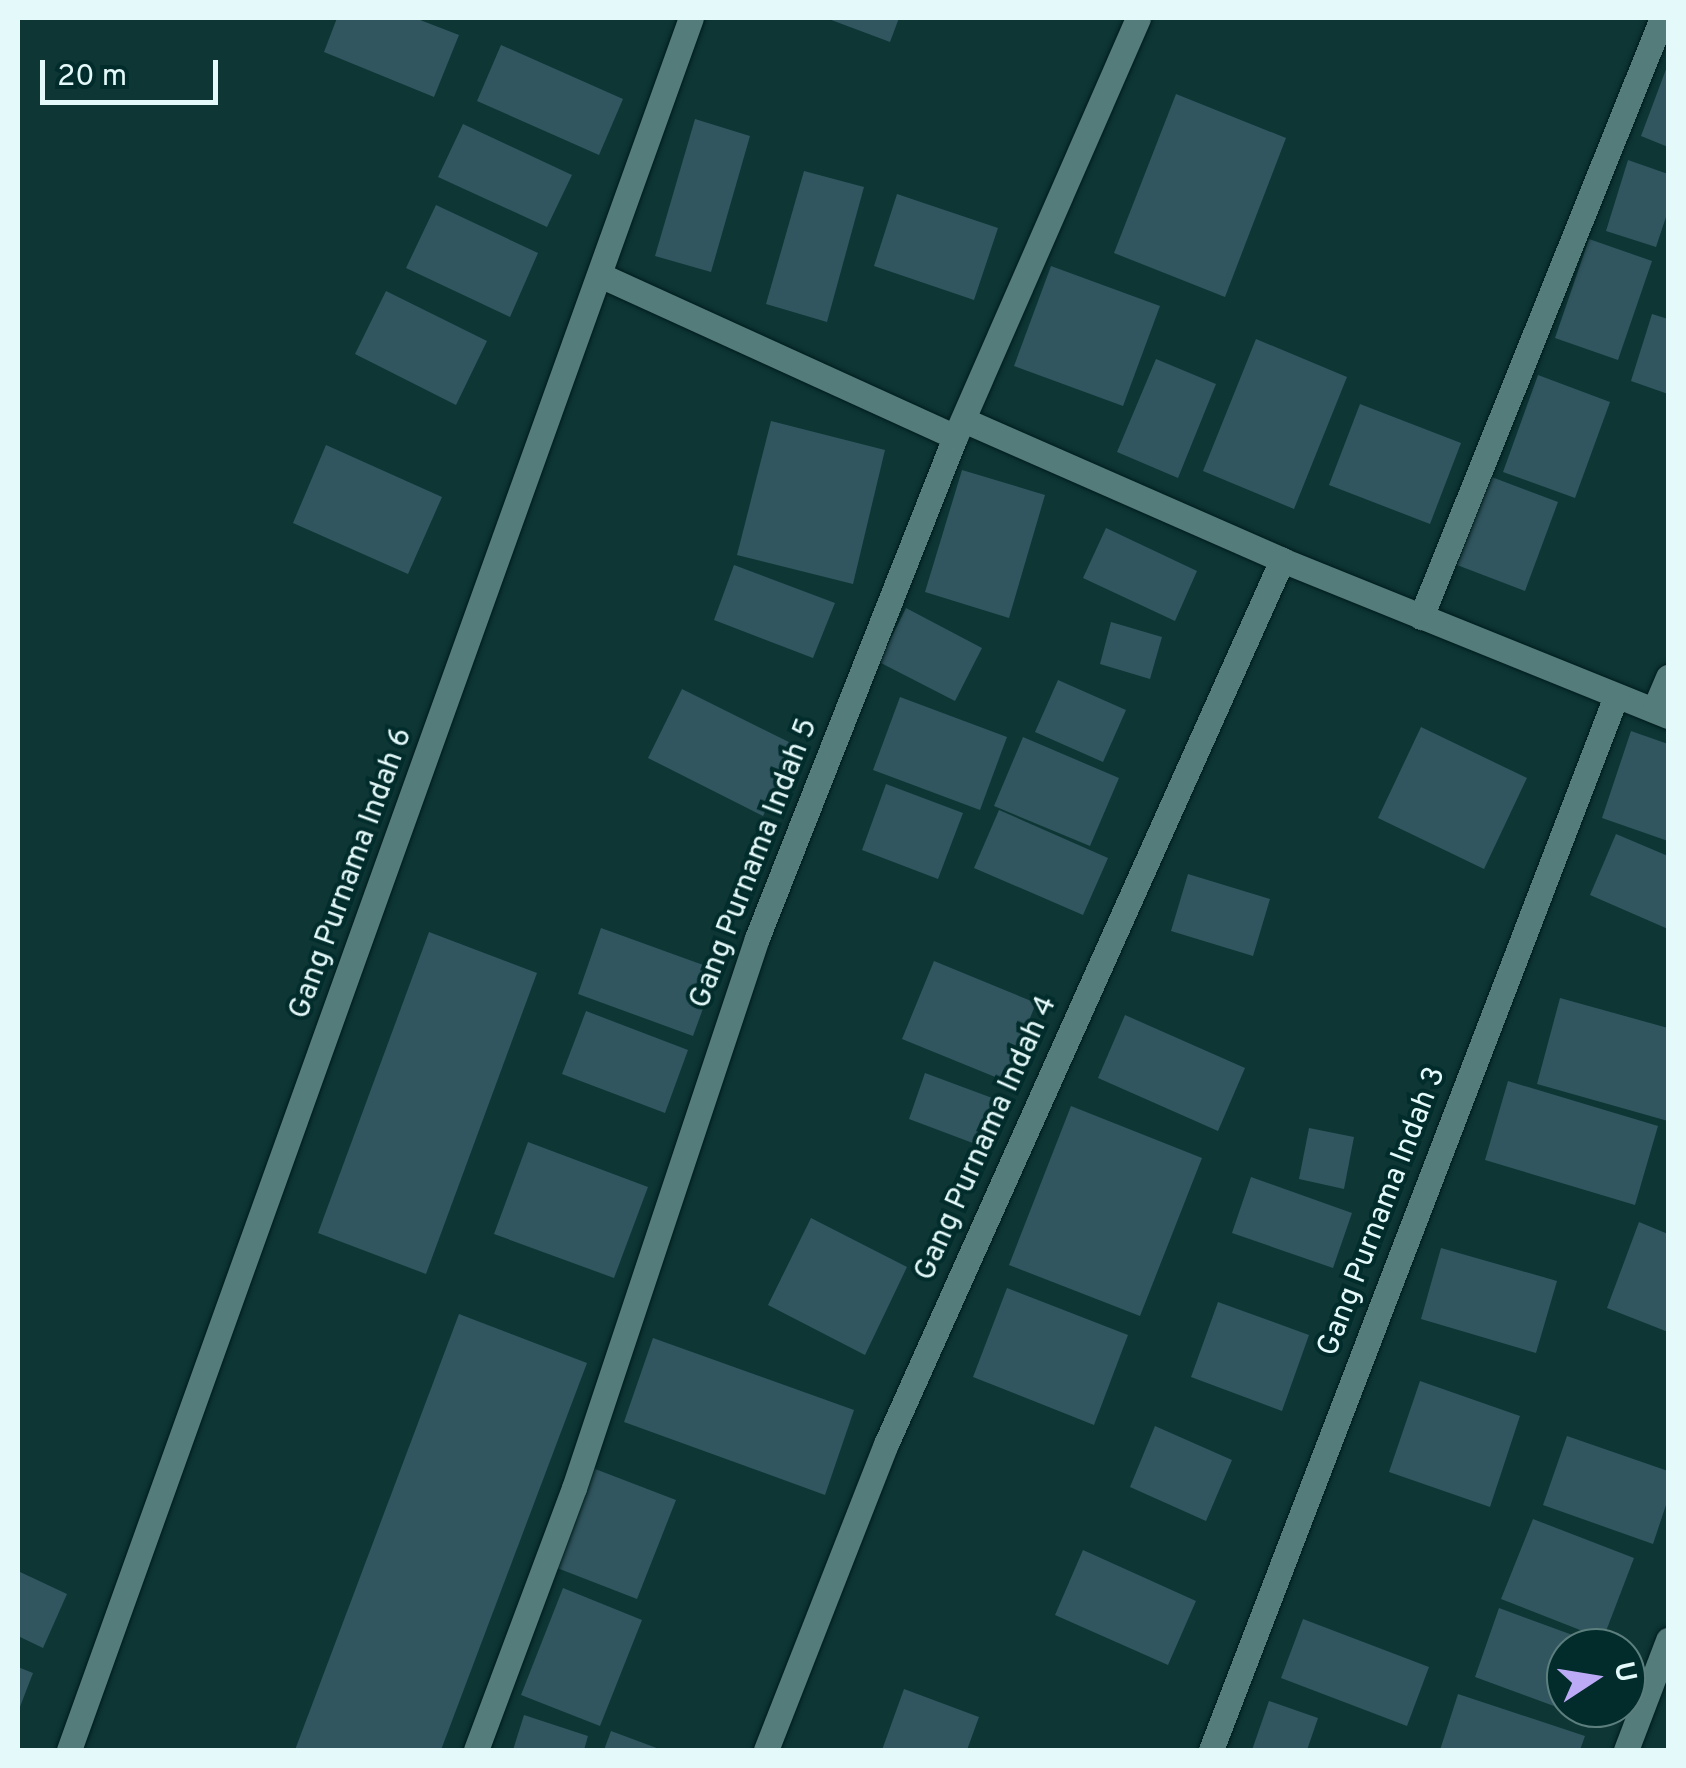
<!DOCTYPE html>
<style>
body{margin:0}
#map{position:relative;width:1686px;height:1768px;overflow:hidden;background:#0d3635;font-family:Overpass,sans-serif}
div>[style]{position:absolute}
.building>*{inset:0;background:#31565f}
.roads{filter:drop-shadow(0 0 2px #001c1c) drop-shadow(0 0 2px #001c1c)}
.minor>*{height:25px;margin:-12.5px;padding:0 12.5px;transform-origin:12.5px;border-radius:12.5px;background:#547c7b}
span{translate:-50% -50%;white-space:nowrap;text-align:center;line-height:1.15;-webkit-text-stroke:8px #012c2b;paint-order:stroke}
.street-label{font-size:30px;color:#e4f9f9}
.frame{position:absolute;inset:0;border:20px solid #e4f9f9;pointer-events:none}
.north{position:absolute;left:1546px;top:1628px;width:100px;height:100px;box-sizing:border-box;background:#012c2b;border:2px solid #5c7e7d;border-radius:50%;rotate:78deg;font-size:28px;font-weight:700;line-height:40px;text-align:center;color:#e4f9f9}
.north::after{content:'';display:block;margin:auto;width:35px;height:45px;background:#bcaaf6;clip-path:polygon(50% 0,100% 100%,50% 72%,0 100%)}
.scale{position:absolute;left:40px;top:60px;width:178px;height:45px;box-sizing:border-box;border:5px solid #e4f9f9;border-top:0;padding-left:12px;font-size:30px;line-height:35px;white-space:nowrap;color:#e4f9f9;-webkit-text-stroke:8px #012c2b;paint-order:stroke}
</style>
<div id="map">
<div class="building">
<i style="clip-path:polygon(337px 18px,415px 18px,459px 35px,434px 97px,324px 52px)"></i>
<i style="clip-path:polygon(826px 18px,899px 18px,890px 42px)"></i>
<i style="clip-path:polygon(501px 45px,623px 99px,599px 155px,477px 101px)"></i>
<i style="clip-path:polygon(1668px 64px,1668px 147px,1641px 136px)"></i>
<i style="clip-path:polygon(1176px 94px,1286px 138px,1225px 297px,1114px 253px)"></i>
<i style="clip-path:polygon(695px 119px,750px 136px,711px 272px,655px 256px)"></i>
<i style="clip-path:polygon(463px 124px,572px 175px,547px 227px,438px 177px)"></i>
<i style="clip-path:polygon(1628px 160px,1668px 174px,1668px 211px,1656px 247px,1606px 231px)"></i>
<i style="clip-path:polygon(804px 171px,864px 187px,827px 322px,766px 304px)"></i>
<i style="clip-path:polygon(897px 194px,998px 228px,974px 300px,874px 266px)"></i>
<i style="clip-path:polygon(436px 205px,538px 253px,510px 317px,406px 268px)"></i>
<i style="clip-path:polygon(1589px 239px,1652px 261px,1618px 360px,1555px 338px)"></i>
<i style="clip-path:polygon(1051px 266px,1160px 306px,1123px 406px,1014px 366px)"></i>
<i style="clip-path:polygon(386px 291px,487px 341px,456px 405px,355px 354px)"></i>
<i style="clip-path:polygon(1652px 314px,1668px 319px,1668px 394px,1631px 381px)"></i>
<i style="clip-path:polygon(1256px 339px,1347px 377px,1294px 509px,1203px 471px)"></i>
<i style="clip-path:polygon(1156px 359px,1216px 384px,1178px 478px,1117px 452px)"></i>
<i style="clip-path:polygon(1538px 375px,1610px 402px,1575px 498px,1503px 472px)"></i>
<i style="clip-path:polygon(1360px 404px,1461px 443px,1430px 524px,1329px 485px)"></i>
<i style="clip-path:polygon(771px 421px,885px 450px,853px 584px,737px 555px)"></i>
<i style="clip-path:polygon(326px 445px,442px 497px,408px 574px,293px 523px)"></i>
<i style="clip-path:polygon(962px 470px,1045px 495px,1009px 618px,925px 592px)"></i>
<i style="clip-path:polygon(1489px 476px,1558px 502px,1525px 591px,1457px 565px)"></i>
<i style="clip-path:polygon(1106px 528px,1197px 571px,1175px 621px,1083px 578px)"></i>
<i style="clip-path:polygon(734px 565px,835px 603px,813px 658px,714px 620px)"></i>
<i style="clip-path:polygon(906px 608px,982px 648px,955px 701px,879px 662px)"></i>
<i style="clip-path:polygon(1111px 622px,1162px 637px,1150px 679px,1100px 664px)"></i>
<i style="clip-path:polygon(1058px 680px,1126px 710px,1103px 762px,1035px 732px)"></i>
<i style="clip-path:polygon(682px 689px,797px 746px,763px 816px,648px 758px)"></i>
<i style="clip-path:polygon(900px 697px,1007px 737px,980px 810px,873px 770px)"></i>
<i style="clip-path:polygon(1421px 727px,1527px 778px,1484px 869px,1378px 818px)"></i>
<i style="clip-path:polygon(1631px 731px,1668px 744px,1668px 841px,1602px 818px)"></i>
<i style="clip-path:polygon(1023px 737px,1119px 778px,1090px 846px,994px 806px)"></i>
<i style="clip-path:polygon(886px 784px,963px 813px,938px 879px,862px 850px)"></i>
<i style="clip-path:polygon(999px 810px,1108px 858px,1083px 915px,974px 868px)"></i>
<i style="clip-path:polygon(1616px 834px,1668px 856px,1668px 929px,1590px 895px)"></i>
<i style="clip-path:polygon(1188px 874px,1270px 899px,1253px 956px,1171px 931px)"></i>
<i style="clip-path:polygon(601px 928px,717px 970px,693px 1036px,578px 994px)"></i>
<i style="clip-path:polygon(429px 932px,537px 973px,426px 1274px,318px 1233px)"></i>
<i style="clip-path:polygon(934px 961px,1036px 1003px,1005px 1081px,902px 1039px)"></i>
<i style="clip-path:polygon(1560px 998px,1668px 1028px,1668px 1121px,1537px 1084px)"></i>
<i style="clip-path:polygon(586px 1011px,688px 1050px,665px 1113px,562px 1074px)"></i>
<i style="clip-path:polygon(1125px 1015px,1245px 1068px,1218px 1131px,1098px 1078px)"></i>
<i style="clip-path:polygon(925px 1073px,1003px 1102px,986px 1148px,909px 1119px)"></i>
<i style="clip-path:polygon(1508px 1081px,1658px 1126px,1635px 1205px,1485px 1160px)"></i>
<i style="clip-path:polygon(1071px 1106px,1202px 1158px,1140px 1316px,1009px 1265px)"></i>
<i style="clip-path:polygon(1309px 1128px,1354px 1137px,1344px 1189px,1299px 1179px)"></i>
<i style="clip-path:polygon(528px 1142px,648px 1187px,614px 1278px,494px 1234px)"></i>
<i style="clip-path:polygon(1251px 1177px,1352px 1213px,1333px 1268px,1232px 1233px)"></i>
<i style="clip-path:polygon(811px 1218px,907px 1267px,865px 1355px,768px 1305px)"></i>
<i style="clip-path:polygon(1639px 1222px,1668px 1234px,1668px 1332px,1607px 1308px)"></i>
<i style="clip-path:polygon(1441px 1248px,1557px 1281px,1536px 1353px,1421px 1319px)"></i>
<i style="clip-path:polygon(1007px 1288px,1128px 1335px,1094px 1425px,973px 1377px)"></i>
<i style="clip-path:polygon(1218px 1302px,1309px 1335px,1282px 1411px,1191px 1377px)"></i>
<i style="clip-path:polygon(459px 1314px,587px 1363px,441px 1750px,295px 1750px)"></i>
<i style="clip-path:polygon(653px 1338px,854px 1410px,825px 1495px,624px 1422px)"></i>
<i style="clip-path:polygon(1420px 1381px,1520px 1416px,1490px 1507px,1389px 1472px)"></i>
<i style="clip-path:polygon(1155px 1426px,1232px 1460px,1206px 1521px,1130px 1487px)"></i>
<i style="clip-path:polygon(1567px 1436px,1668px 1471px,1668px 1499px,1653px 1544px,1543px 1505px)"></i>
<i style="clip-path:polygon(590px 1467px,676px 1500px,637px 1599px,552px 1566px)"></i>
<i style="clip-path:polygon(1533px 1519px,1634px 1558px,1603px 1639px,1501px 1599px)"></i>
<i style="clip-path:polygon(1083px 1550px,1196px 1601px,1168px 1665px,1055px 1615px)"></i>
<i style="clip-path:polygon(18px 1571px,67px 1594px,43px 1648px,18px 1636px)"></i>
<i style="clip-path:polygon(563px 1588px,642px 1620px,600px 1726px,521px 1695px)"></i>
<i style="clip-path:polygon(1499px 1608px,1608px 1648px,1566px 1648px,1566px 1708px,1596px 1708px,1592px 1720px,1475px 1677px)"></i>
<i style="clip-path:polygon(1303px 1619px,1429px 1667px,1407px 1726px,1281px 1678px)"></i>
<i style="clip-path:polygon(18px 1667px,33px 1673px,18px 1712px)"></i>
<i style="clip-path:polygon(904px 1689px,979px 1717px,967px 1750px,882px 1750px)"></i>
<i style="clip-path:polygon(1458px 1694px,1585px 1736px,1580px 1750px,1440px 1750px)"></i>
<i style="clip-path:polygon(1269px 1701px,1318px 1718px,1307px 1750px,1252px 1750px)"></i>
<i style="clip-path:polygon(524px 1715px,588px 1736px,584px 1750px,513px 1750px)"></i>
<i style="clip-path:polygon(611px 1731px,662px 1750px,604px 1750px)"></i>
</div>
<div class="roads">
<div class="minor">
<i style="left:600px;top:275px;width:390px;rotate:24.5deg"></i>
<i style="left:966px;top:421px;width:345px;rotate:23.7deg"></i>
<i style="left:1282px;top:560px;width:416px;rotate:22deg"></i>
<i style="left:1421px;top:617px;width:646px;rotate:-68.08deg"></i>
<i style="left:1654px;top:710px;width:36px;rotate:-67deg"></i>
<i style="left:69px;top:1750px;width:1840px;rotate:-70.25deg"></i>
<i style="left:476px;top:1750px;width:280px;rotate:-69.5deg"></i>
<i style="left:574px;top:1488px;width:580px;rotate:-71.6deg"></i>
<i style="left:757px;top:938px;width:539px;rotate:-68.44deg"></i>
<i style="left:955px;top:437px;width:457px;rotate:-66.4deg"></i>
<i style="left:766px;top:1750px;width:329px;rotate:-68.6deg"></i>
<i style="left:886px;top:1444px;width:969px;rotate:-65.87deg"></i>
<i style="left:1211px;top:1750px;width:1129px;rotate:-68.98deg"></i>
<i style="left:1626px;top:1750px;width:118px;rotate:-69.1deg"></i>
</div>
</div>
<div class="street-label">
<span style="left:755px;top:864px;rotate:-69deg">Gang Purnama Indah 5</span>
<span style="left:352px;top:874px;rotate:-70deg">Gang Purnama Indah 6</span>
<span style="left:987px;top:1139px;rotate:-66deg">Gang Purnama Indah 4</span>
<span style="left:1383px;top:1212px;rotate:-69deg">Gang Purnama Indah 3</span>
</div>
<div class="frame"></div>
<div class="north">U</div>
<div class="scale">20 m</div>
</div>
